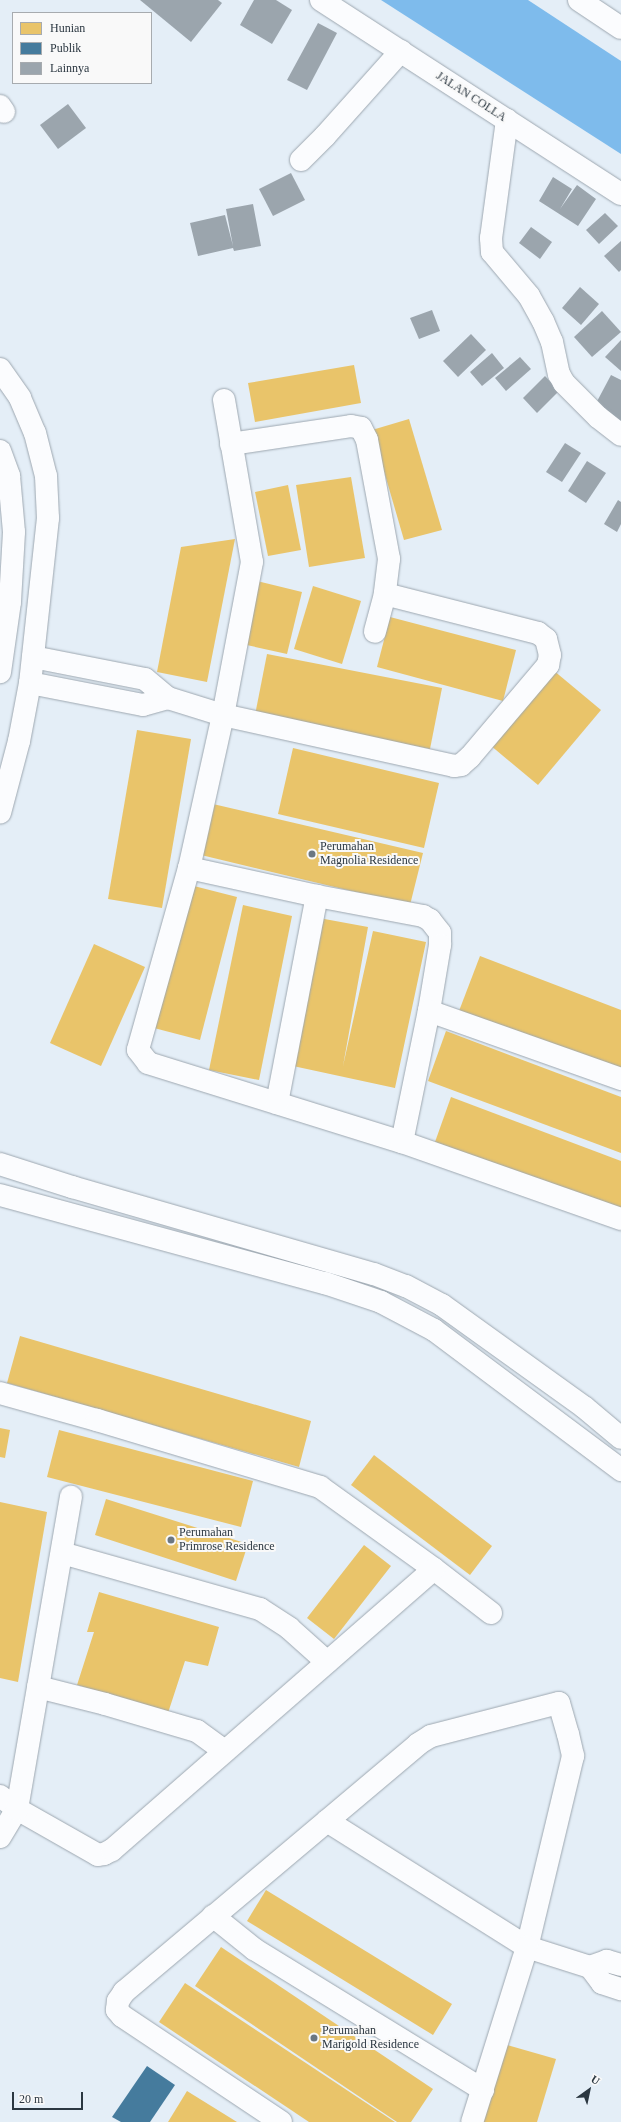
<!DOCTYPE html>
<style>
body{margin:0}
#map{position:relative;width:621px;height:2122px;overflow:hidden;background:#e4eef7;font-family:Georgia,serif}
div>[style]{position:absolute}
.water>*{inset:0;background:#7ebbec}
.homes>*{inset:0;background:#e9c46a}
.public>*{inset:0;background:#457b9d}
.building>*{inset:0;background:#9ba5ad}
.roads{filter:drop-shadow(0 0 1px #9da7b0) drop-shadow(0 0 1px #9da7b0)}
.minor>*{height:22px;margin:-11px;padding:0 11px;transform-origin:11px;border-radius:11px;background:#fbfcfe}
.dots>*{width:11px;height:11px;translate:-50% -50%;box-sizing:border-box;border:2px solid #f9f9f9;border-radius:50%}
span{translate:-50% -50%;white-space:nowrap;text-align:center;line-height:1.15;-webkit-text-stroke:4px #f9f9f9;paint-order:stroke}
.street-label{font-size:12px;color:#2b3741}
.poi-label{font-size:12px;color:#2b3741}
.left{translate:0 -50%;text-align:left}
.legend{position:absolute;left:12px;top:12px;width:140px;height:72px;box-sizing:border-box;background:#f9f9f9;border:1px solid #a7abaf;margin:0;padding:5px 7px;list-style:none;font-size:12px;color:#2b3741}
.legend li{display:flex;align-items:center;gap:8px;height:20px}
.legend b{width:20px;border:1px solid #a7abaf}
.north{position:absolute;left:569px;top:2070px;width:40px;height:40px;-webkit-text-stroke:3px #f9f9f9;paint-order:stroke;rotate:33deg;font-size:11px;font-weight:700;line-height:16px;text-align:center;color:#2b3741}
.north::after{content:'';display:block;margin:auto;width:14px;height:18px;background:#2b3741;clip-path:polygon(50% 0,100% 100%,50% 72%,0 100%)}
.scale{position:absolute;left:12px;top:2092px;width:71px;height:18px;box-sizing:border-box;border:2px solid #2b3741;border-top:0;padding-left:5px;font-size:12px;line-height:14px;white-space:nowrap;color:#2b3741;-webkit-text-stroke:3px #f9f9f9;paint-order:stroke}
</style>
<div id="map">
<div class="water">
<i style="clip-path:polygon(381px 0,528px 0,621px 61px,621px 154px)"></i>
</div>
<div class="homes">
<i style="clip-path:polygon(354px 365px,361px 403px,255px 422px,248px 383px)"></i>
<i style="clip-path:polygon(409px 419px,442px 530px,404px 540px,372px 430px)"></i>
<i style="clip-path:polygon(351px 477px,365px 558px,309px 567px,296px 485px)"></i>
<i style="clip-path:polygon(288px 485px,301px 550px,268px 556px,255px 492px)"></i>
<i style="clip-path:polygon(235px 539px,207px 682px,157px 672px,181px 547px)"></i>
<i style="clip-path:polygon(257px 581px,302px 592px,287px 654px,242px 644px)"></i>
<i style="clip-path:polygon(313px 586px,361px 601px,342px 664px,294px 649px)"></i>
<i style="clip-path:polygon(390px 617px,516px 650px,503px 701px,377px 667px)"></i>
<i style="clip-path:polygon(267px 654px,442px 688px,430px 749px,255px 715px)"></i>
<i style="clip-path:polygon(553px 670px,601px 710px,538px 785px,490px 745px)"></i>
<i style="clip-path:polygon(137px 730px,191px 739px,162px 908px,108px 899px)"></i>
<i style="clip-path:polygon(293px 748px,439px 783px,424px 848px,278px 814px)"></i>
<i style="clip-path:polygon(213px 804px,423px 853px,410px 905px,201px 855px)"></i>
<i style="clip-path:polygon(190px 885px,237px 897px,200px 1040px,154px 1028px)"></i>
<i style="clip-path:polygon(243px 905px,292px 916px,259px 1080px,209px 1070px)"></i>
<i style="clip-path:polygon(319px 918px,368px 927px,343px 1066px,373px 931px,426px 942px,395px 1088px,293px 1066px)"></i>
<i style="clip-path:polygon(94px 944px,145px 967px,101px 1066px,50px 1043px)"></i>
<i style="clip-path:polygon(480px 956px,621px 1010px,621px 1073px,459px 1011px)"></i>
<i style="clip-path:polygon(446px 1031px,621px 1097px,621px 1153px,428px 1081px)"></i>
<i style="clip-path:polygon(451px 1097px,621px 1161px,621px 1211px,435px 1142px)"></i>
<i style="clip-path:polygon(20px 1336px,311px 1421px,299px 1467px,7px 1383px)"></i>
<i style="clip-path:polygon(0 1428px,10px 1430px,5px 1458px,0 1457px)"></i>
<i style="clip-path:polygon(59px 1430px,253px 1481px,241px 1527px,47px 1477px)"></i>
<i style="clip-path:polygon(374px 1455px,492px 1546px,470px 1575px,351px 1485px)"></i>
<i style="clip-path:polygon(106px 1499px,248px 1544px,236px 1581px,95px 1535px)"></i>
<i style="clip-path:polygon(0 1502px,47px 1512px,18px 1682px,0 1678px)"></i>
<i style="clip-path:polygon(364px 1545px,391px 1566px,334px 1639px,307px 1618px)"></i>
<i style="clip-path:polygon(99px 1592px,219px 1627px,208px 1666px,185px 1661px,168px 1713px,77px 1685px,94px 1632px,87px 1632px)"></i>
<i style="clip-path:polygon(266px 1890px,452px 2004px,433px 2035px,247px 1921px)"></i>
<i style="clip-path:polygon(221px 1947px,433px 2089px,411px 2122px,397px 2122px,195px 1986px)"></i>
<i style="clip-path:polygon(185px 1983px,395px 2122px,309px 2122px,159px 2022px)"></i>
<i style="clip-path:polygon(504px 2044px,556px 2059px,537px 2122px,481px 2122px)"></i>
<i style="clip-path:polygon(187px 2091px,237px 2122px,168px 2122px)"></i>
</div>
<div class="public">
<i style="clip-path:polygon(147px 2066px,175px 2085px,150px 2122px,121px 2122px,112px 2117px)"></i>
</div>
<div class="building">
<i style="clip-path:polygon(140px 0,218px 0,222px 3px,191px 42px)"></i>
<i style="clip-path:polygon(254px 0,276px 0,292px 10px,272px 44px,240px 25px)"></i>
<i style="clip-path:polygon(318px 23px,337px 33px,307px 90px,287px 80px)"></i>
<i style="clip-path:polygon(68px 104px,86px 128px,58px 149px,40px 125px)"></i>
<i style="clip-path:polygon(291px 173px,305px 200px,273px 216px,259px 189px)"></i>
<i style="clip-path:polygon(553px 177px,572px 189px,560px 209px,577px 185px,596px 199px,578px 226px,539px 201px)"></i>
<i style="clip-path:polygon(253px 204px,261px 246px,234px 251px,233px 248px,198px 256px,190px 223px,225px 215px,233px 246px,226px 209px)"></i>
<i style="clip-path:polygon(605px 213px,618px 226px,599px 244px,586px 230px)"></i>
<i style="clip-path:polygon(531px 227px,552px 242px,540px 259px,519px 243px)"></i>
<i style="clip-path:polygon(621px 241px,621px 270px,619px 272px,604px 256px)"></i>
<i style="clip-path:polygon(580px 287px,599px 304px,581px 325px,562px 308px)"></i>
<i style="clip-path:polygon(432px 310px,440px 331px,419px 339px,410px 318px)"></i>
<i style="clip-path:polygon(602px 311px,621px 332px,592px 357px,574px 337px)"></i>
<i style="clip-path:polygon(471px 334px,486px 350px,458px 377px,443px 361px)"></i>
<i style="clip-path:polygon(621px 340px,621px 371px,605px 357px)"></i>
<i style="clip-path:polygon(492px 353px,504px 368px,482px 386px,470px 372px)"></i>
<i style="clip-path:polygon(520px 357px,531px 369px,506px 391px,495px 378px)"></i>
<i style="clip-path:polygon(611px 375px,621px 380px,621px 421px,594px 407px)"></i>
<i style="clip-path:polygon(545px 376px,559px 391px,537px 413px,523px 398px)"></i>
<i style="clip-path:polygon(565px 443px,581px 453px,562px 482px,546px 472px)"></i>
<i style="clip-path:polygon(587px 461px,606px 473px,586px 503px,568px 491px)"></i>
<i style="clip-path:polygon(618px 500px,621px 502px,621px 524px,617px 532px,604px 524px)"></i>
</div>
<div class="roads">
<div class="minor">
<i style="left:321px;top:0;width:357px;rotate:32.9deg"></i>
<i style="left:579px;top:0;width:50px;rotate:33.7deg"></i>
<i style="left:0;top:106px;width:7px;rotate:56deg"></i>
<i style="left:507px;top:120px;width:119px;rotate:97.7deg"></i>
<i style="left:491px;top:238px;width:14px;rotate:86deg"></i>
<i style="left:492px;top:252px;width:57px;rotate:49.9deg"></i>
<i style="left:529px;top:296px;width:29px;rotate:61deg"></i>
<i style="left:543px;top:321px;width:23px;rotate:67deg"></i>
<i style="left:552px;top:342px;width:33px;rotate:78deg"></i>
<i style="left:559px;top:374px;width:10px;rotate:61deg"></i>
<i style="left:564px;top:383px;width:48px;rotate:45deg"></i>
<i style="left:598px;top:417px;width:29px;rotate:38deg"></i>
<i style="left:301px;top:160px;width:34px;rotate:-45deg"></i>
<i style="left:325px;top:136px;width:114px;rotate:-48.2deg"></i>
<i style="left:0;top:369px;width:35px;rotate:55deg"></i>
<i style="left:20px;top:398px;width:38px;rotate:67deg"></i>
<i style="left:35px;top:433px;width:44px;rotate:75.7deg"></i>
<i style="left:46px;top:476px;width:42px;rotate:87.3deg"></i>
<i style="left:48px;top:518px;width:166px;rotate:96.2deg"></i>
<i style="left:30px;top:683px;width:59px;rotate:100.7deg"></i>
<i style="left:19px;top:741px;width:74px;rotate:104.8deg"></i>
<i style="left:224px;top:400px;width:164px;rotate:80.2deg"></i>
<i style="left:252px;top:562px;width:156px;rotate:100.7deg"></i>
<i style="left:223px;top:715px;width:157px;rotate:102.5deg"></i>
<i style="left:189px;top:868px;width:189px;rotate:105.7deg"></i>
<i style="left:138px;top:1050px;width:16px;rotate:52deg"></i>
<i style="left:148px;top:1063px;width:266px;rotate:17.3deg"></i>
<i style="left:402px;top:1142px;width:232px;rotate:19.4deg"></i>
<i style="left:231px;top:444px;width:121px;rotate:-8.5deg"></i>
<i style="left:351px;top:426px;width:10px;rotate:11deg"></i>
<i style="left:361px;top:428px;width:13px;rotate:63deg"></i>
<i style="left:367px;top:440px;width:121px;rotate:79.5deg"></i>
<i style="left:389px;top:559px;width:35px;rotate:97deg"></i>
<i style="left:385px;top:594px;width:39px;rotate:105deg"></i>
<i style="left:0;top:451px;width:27px;rotate:70deg"></i>
<i style="left:9px;top:476px;width:56px;rotate:84.9deg"></i>
<i style="left:14px;top:532px;width:70px;rotate:93.3deg"></i>
<i style="left:10px;top:602px;width:71px;rotate:98.1deg"></i>
<i style="left:33px;top:657px;width:114px;rotate:11.1deg"></i>
<i style="left:145px;top:679px;width:30px;rotate:40deg"></i>
<i style="left:168px;top:698px;width:58px;rotate:17.2deg"></i>
<i style="left:223px;top:715px;width:237px;rotate:12.4deg"></i>
<i style="left:454px;top:766px;width:7px;rotate:-8deg"></i>
<i style="left:461px;top:765px;width:12px;rotate:-42deg"></i>
<i style="left:470px;top:757px;width:121px;rotate:-49.7deg"></i>
<i style="left:548px;top:665px;width:10px;rotate:-79deg"></i>
<i style="left:550px;top:655px;width:16px;rotate:-104deg"></i>
<i style="left:546px;top:639px;width:10px;rotate:-143deg"></i>
<i style="left:538px;top:633px;width:158px;rotate:-165.7deg"></i>
<i style="left:30px;top:683px;width:115px;rotate:11deg"></i>
<i style="left:143px;top:705px;width:26px;rotate:-16deg"></i>
<i style="left:189px;top:868px;width:131px;rotate:12.3deg"></i>
<i style="left:317px;top:896px;width:108px;rotate:10.7deg"></i>
<i style="left:423px;top:916px;width:8px;rotate:30deg"></i>
<i style="left:430px;top:920px;width:16px;rotate:52deg"></i>
<i style="left:440px;top:933px;width:12px;rotate:90deg"></i>
<i style="left:440px;top:945px;width:67px;rotate:99.5deg"></i>
<i style="left:429px;top:1011px;width:204px;rotate:19.5deg"></i>
<i style="left:277px;top:1103px;width:211px;rotate:-79.1deg"></i>
<i style="left:402px;top:1142px;width:134px;rotate:-78.4deg"></i>
<i style="left:0;top:1164px;width:76px;rotate:17.7deg"></i>
<i style="left:72px;top:1187px;width:314px;rotate:16.1deg"></i>
<i style="left:374px;top:1274px;width:34px;rotate:21deg"></i>
<i style="left:406px;top:1286px;width:41px;rotate:27.8deg"></i>
<i style="left:442px;top:1305px;width:175px;rotate:35.7deg"></i>
<i style="left:584px;top:1407px;width:48px;rotate:40deg"></i>
<i style="left:0;top:1195px;width:337px;rotate:15.2deg"></i>
<i style="left:325px;top:1283px;width:59px;rotate:18.7deg"></i>
<i style="left:381px;top:1302px;width:60px;rotate:27.8deg"></i>
<i style="left:434px;top:1330px;width:234px;rotate:36.8deg"></i>
<i style="left:0;top:1393px;width:101px;rotate:15.6deg"></i>
<i style="left:97px;top:1420px;width:233px;rotate:16.7deg"></i>
<i style="left:320px;top:1487px;width:140px;rotate:35.7deg"></i>
<i style="left:434px;top:1569px;width:72px;rotate:37.7deg"></i>
<i style="left:62px;top:1553px;width:206px;rotate:15.8deg"></i>
<i style="left:260px;top:1609px;width:35px;rotate:33deg"></i>
<i style="left:289px;top:1628px;width:51px;rotate:41.8deg"></i>
<i style="left:38px;top:1687px;width:69px;rotate:14.2deg"></i>
<i style="left:105px;top:1704px;width:96px;rotate:16.4deg"></i>
<i style="left:197px;top:1731px;width:34px;rotate:36deg"></i>
<i style="left:0;top:1796px;width:21px;rotate:37deg"></i>
<i style="left:17px;top:1809px;width:93px;rotate:29.6deg"></i>
<i style="left:98px;top:1855px;width:6px;rotate:-9deg"></i>
<i style="left:104px;top:1854px;width:9px;rotate:-27deg"></i>
<i style="left:112px;top:1850px;width:427px;rotate:-41.1deg"></i>
<i style="left:327px;top:1821px;width:236px;rotate:32.2deg"></i>
<i style="left:527px;top:1947px;width:66px;rotate:17.6deg"></i>
<i style="left:0;top:1837px;width:33px;rotate:-59deg"></i>
<i style="left:17px;top:1809px;width:317px;rotate:-80.2deg"></i>
<i style="left:213px;top:1916px;width:53px;rotate:38.8deg"></i>
<i style="left:254px;top:1949px;width:269px;rotate:31.6deg"></i>
<i style="left:621px;top:1965px;width:15px;rotate:-164deg"></i>
<i style="left:607px;top:1961px;width:18px;rotate:161deg"></i>
<i style="left:590px;top:1967px;width:20px;rotate:53deg"></i>
<i style="left:602px;top:1983px;width:20px;rotate:18deg"></i>
<i style="left:281px;top:2122px;width:191px;rotate:-146.3deg"></i>
<i style="left:122px;top:2016px;width:8px;rotate:-130deg"></i>
<i style="left:117px;top:2010px;width:9px;rotate:-84deg"></i>
<i style="left:118px;top:2001px;width:11px;rotate:-56deg"></i>
<i style="left:124px;top:1992px;width:385px;rotate:-40.1deg"></i>
<i style="left:418px;top:1744px;width:15px;rotate:-32deg"></i>
<i style="left:431px;top:1736px;width:132px;rotate:-14.5deg"></i>
<i style="left:559px;top:1703px;width:32px;rotate:74deg"></i>
<i style="left:568px;top:1734px;width:23px;rotate:77deg"></i>
<i style="left:573px;top:1756px;width:196px;rotate:103.5deg"></i>
<i style="left:527px;top:1947px;width:183px;rotate:107.4deg"></i>
</div>
</div>
<div class="dots">
<i style="left:312px;top:854px;background:#6c7781"></i>
<i style="left:171px;top:1540px;background:#6c7781"></i>
<i style="left:314px;top:2038px;background:#6c7781"></i>
</div>
<div class="street-label">
<span style="left:471px;top:97px;rotate:33deg">JALAN COLLA</span>
</div>
<div class="poi-label">
<span class="left" style="left:320px;top:854px">Perumahan<br>Magnolia Residence</span>
<span class="left" style="left:179px;top:1540px">Perumahan<br>Primrose Residence</span>
<span class="left" style="left:322px;top:2038px">Perumahan<br>Marigold Residence</span>
</div>
<ul class="legend">
<li><b style="height:11px;background:#e9c46a"></b>Hunian</li>
<li><b style="height:11px;background:#457b9d"></b>Publik</li>
<li><b style="height:11px;background:#9ba5ad"></b>Lainnya</li>
</ul>
<div class="north">U</div>
<div class="scale">20 m</div>
</div>
